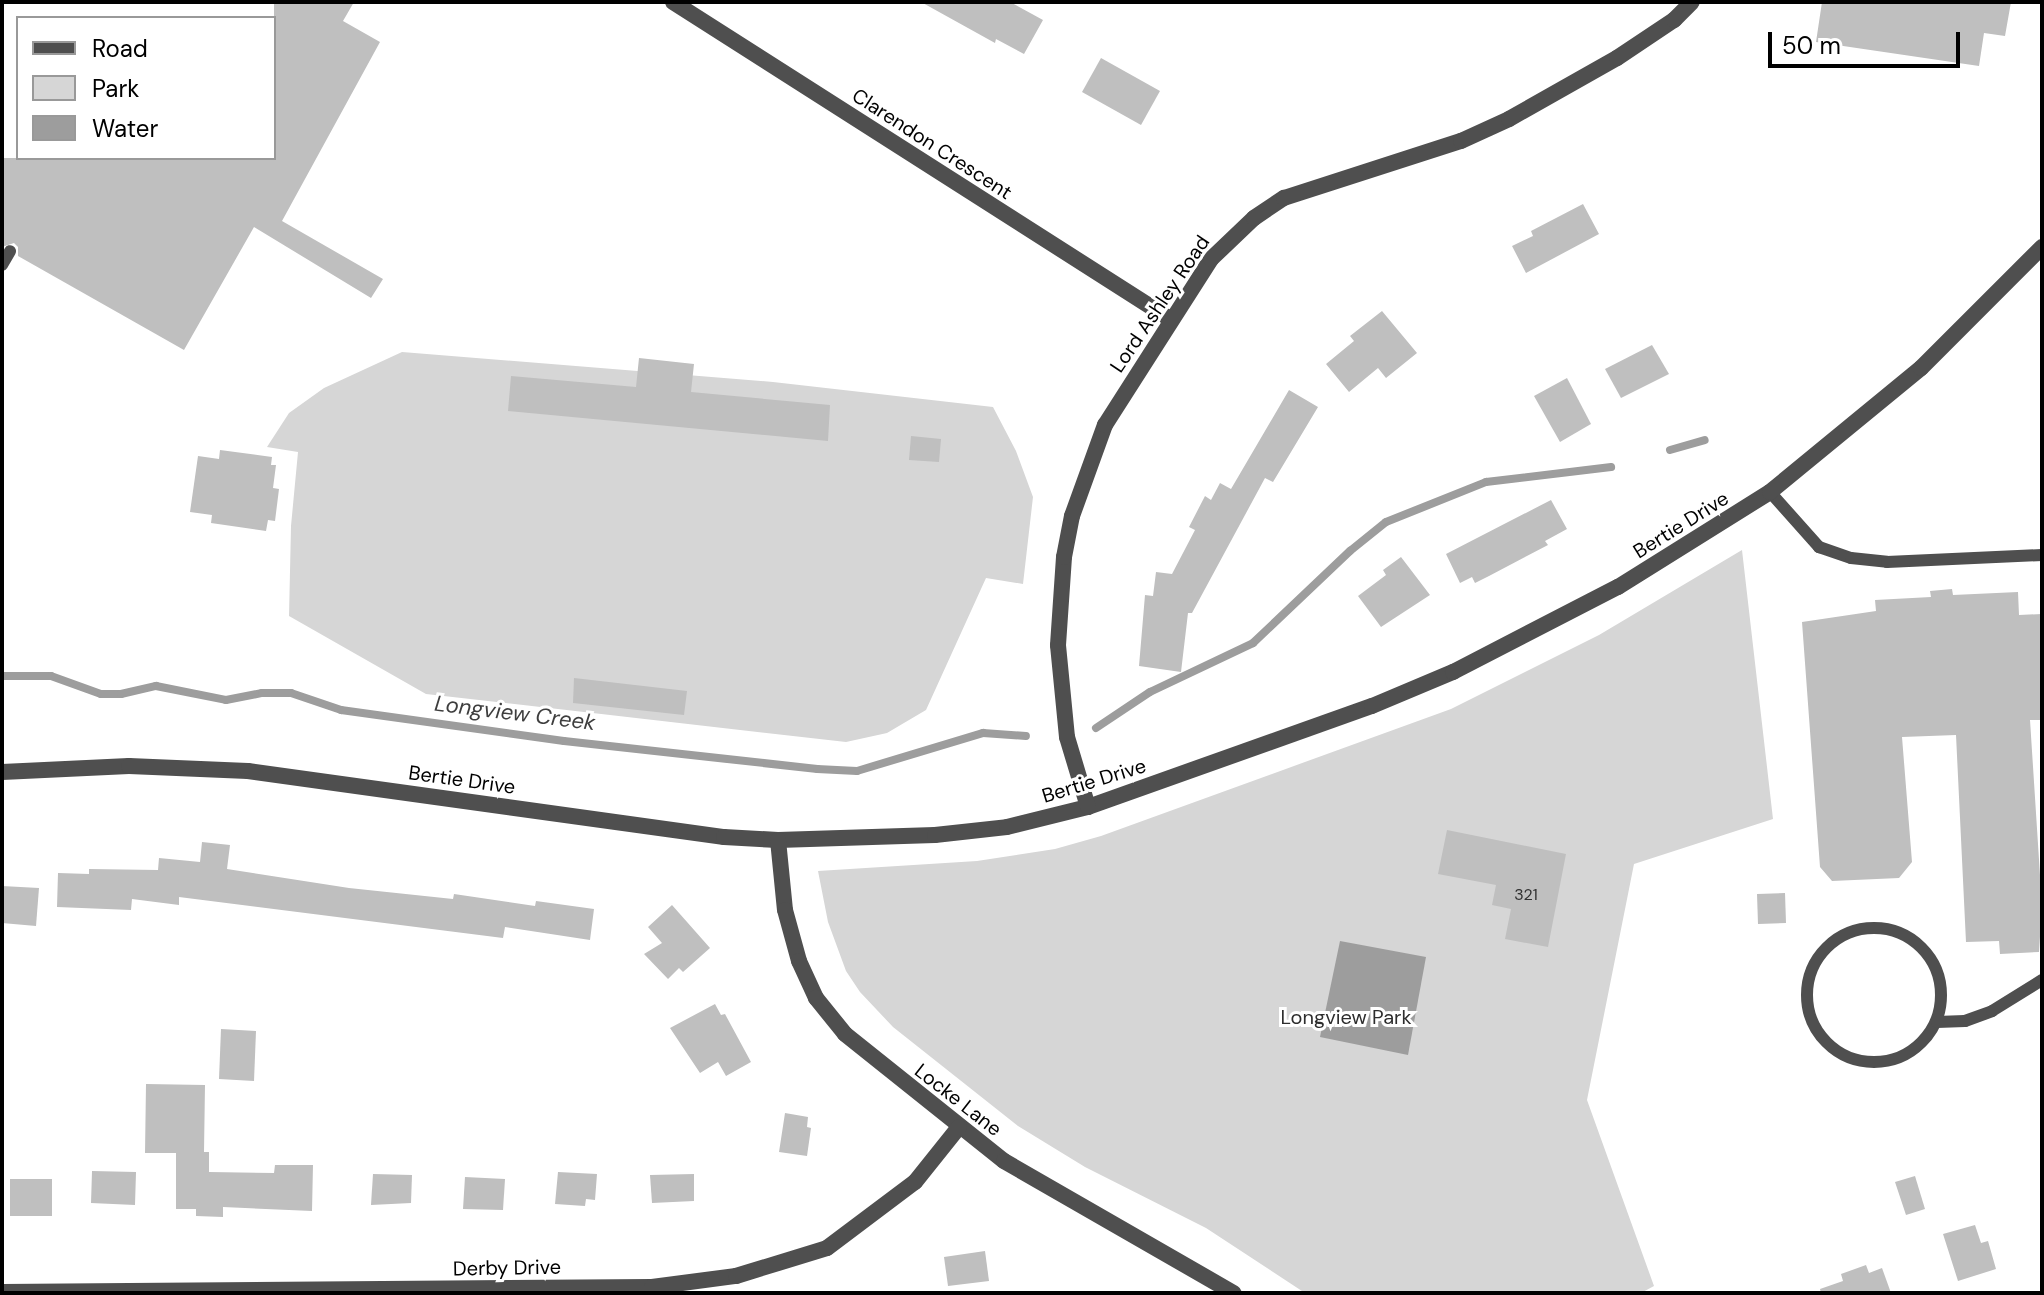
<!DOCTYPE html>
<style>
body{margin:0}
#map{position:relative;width:2044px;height:1295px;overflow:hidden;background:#fff;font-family:"DM Sans",sans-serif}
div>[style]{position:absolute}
.green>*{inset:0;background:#d6d6d6}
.water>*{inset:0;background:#9d9d9d}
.stream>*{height:8px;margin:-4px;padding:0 4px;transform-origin:4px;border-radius:4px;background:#9d9d9d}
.building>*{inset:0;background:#bfbfbf}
.service>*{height:12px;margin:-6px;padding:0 6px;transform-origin:6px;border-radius:6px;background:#4f4f4f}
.service>.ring{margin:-6px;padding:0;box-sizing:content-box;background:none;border:12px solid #4f4f4f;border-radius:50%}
.minor>*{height:16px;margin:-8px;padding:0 8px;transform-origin:8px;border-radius:8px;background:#4f4f4f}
span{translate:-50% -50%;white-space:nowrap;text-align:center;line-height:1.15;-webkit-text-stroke:6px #fff;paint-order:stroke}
.number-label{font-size:16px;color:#303030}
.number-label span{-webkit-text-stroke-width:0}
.street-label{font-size:20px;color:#000}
.park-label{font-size:20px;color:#2d2d2d}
.water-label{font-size:22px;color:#3e3e3e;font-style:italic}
.frame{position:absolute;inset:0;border:4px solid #000;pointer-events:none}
.legend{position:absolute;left:16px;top:16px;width:260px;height:144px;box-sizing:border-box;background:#fff;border:2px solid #999;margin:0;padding:10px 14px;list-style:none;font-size:24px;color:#000}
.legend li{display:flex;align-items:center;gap:16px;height:40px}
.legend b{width:40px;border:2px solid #999}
.scale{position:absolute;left:1768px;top:32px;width:192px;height:36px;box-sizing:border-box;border:4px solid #000;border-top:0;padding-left:10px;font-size:24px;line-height:28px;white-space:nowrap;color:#000;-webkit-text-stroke:6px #fff;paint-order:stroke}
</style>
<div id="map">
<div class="green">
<i style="clip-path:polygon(402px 352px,773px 382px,993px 407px,1016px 451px,1033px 497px,1023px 584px,986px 578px,926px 710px,887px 733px,846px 742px,426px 694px,289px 616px,291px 526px,298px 452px,267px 447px,289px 413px,324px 388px)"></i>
<i style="clip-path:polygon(1742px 550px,1773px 819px,1634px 864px,1587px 1100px,1654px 1286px,1641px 1293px,1305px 1293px,1206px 1228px,1085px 1167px,1018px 1126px,893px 1027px,860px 992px,846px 971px,828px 922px,818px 871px,977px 861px,1055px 849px,1101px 836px,1451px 709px,1599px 635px)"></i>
</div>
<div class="water">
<i style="clip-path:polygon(1340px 941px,1426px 957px,1408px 1055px,1320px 1037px)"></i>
</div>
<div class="stream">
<i style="left:1670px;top:450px;width:36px;rotate:-16deg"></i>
<i style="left:2px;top:676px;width:49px"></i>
<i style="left:51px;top:676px;width:53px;rotate:19.8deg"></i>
<i style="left:101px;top:694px;width:20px"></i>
<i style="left:121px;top:694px;width:36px;rotate:-13deg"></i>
<i style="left:156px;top:686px;width:71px;rotate:11.3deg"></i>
<i style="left:226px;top:700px;width:37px;rotate:-11deg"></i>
<i style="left:262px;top:693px;width:29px"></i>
<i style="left:291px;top:693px;width:53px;rotate:18.8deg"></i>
<i style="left:341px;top:710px;width:225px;rotate:7.9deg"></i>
<i style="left:564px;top:741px;width:255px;rotate:6.3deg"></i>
<i style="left:817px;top:769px;width:40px;rotate:2.9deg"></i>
<i style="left:857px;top:771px;width:132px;rotate:-16.8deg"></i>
<i style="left:983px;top:733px;width:43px;rotate:4deg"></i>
<i style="left:1096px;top:728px;width:65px;rotate:-33.7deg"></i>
<i style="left:1150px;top:692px;width:114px;rotate:-25.4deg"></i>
<i style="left:1253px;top:643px;width:134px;rotate:-43.5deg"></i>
<i style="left:1350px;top:551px;width:46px;rotate:-38.9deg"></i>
<i style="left:1386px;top:522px;width:108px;rotate:-21.8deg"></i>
<i style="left:1486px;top:482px;width:126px;rotate:-6.8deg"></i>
</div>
<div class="building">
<i style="clip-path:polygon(274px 2px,354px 2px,343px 21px,380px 42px,282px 221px,383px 279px,371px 298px,254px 227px,184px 350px,18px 256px,18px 247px,14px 243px,2px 247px,2px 158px,274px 158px)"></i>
<i style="clip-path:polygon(921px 2px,1010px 2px,1043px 20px,1024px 54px,996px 39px,995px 43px)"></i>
<i style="clip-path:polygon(1822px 2px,2011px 2px,2005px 36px,1984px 33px,1979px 66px,1816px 42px)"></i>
<i style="clip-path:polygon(1101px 58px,1160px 91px,1141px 125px,1082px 92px)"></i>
<i style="clip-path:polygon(1583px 204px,1599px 234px,1526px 273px,1512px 246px,1533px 236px,1531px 231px)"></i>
<i style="clip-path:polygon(1382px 311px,1417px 353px,1386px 378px,1378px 368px,1349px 392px,1326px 364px,1354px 341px,1350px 336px)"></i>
<i style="clip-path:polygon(1652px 345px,1669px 374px,1621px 398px,1605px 369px)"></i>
<i style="clip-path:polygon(639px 358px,694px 364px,691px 392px,830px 405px,828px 441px,508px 411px,511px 376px,636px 387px)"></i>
<i style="clip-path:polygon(1567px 378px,1591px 424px,1560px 442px,1534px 396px)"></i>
<i style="clip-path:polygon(1289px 390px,1318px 407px,1273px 482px,1265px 478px,1192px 613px,1188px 613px,1181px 672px,1139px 666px,1145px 595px,1153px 596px,1156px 572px,1172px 574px,1195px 530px,1189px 527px,1205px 496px,1211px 500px,1220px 483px,1231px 489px)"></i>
<i style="clip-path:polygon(911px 436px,941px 439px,939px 462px,909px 460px)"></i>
<i style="clip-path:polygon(220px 450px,272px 457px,271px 465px,276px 465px,273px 488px,279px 489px,275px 521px,268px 520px,266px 531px,211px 523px,212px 515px,190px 512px,198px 456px,219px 459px)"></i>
<i style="clip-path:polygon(1551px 500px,1567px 529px,1545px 541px,1548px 545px,1489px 576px,1475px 583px,1472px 577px,1460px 583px,1446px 554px)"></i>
<i style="clip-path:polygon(1401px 557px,1430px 595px,1381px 627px,1358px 596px,1386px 575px,1383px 570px)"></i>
<i style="clip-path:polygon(1952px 589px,1953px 595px,2018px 592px,2019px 615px,2042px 614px,2042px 720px,2030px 720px,2042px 906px,2039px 952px,2000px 954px,1999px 941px,1966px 942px,1956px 735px,1902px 737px,1912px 862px,1899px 878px,1832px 881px,1820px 867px,1802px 622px,1876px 611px,1875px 600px,1931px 597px,1930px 591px)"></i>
<i style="clip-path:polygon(574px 678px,687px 691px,684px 715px,573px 703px)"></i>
<i style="clip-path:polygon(1447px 830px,1566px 854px,1548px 947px,1505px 939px,1511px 909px,1492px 905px,1496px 885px,1438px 874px)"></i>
<i style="clip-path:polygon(202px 842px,230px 845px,227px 869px,349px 888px,453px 899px,454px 894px,535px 906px,536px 901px,594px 909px,590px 940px,505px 927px,503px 938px,179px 897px,179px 905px,132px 899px,131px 910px,57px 907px,58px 873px,89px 874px,89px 869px,158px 870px,159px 858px,200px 862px)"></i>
<i style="clip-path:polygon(2px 886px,39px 888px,36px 926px,2px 923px)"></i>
<i style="clip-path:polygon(1785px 893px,1786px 923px,1758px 924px,1757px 894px)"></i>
<i style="clip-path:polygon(672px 905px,710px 948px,683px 972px,679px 968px,668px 979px,644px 954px,662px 943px,648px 927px)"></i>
<i style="clip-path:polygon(715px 1004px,721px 1015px,725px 1014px,751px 1062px,726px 1076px,718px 1062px,700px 1073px,670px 1028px)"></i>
<i style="clip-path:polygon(221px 1029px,256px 1031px,254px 1081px,219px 1079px)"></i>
<i style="clip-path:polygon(146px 1084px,205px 1085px,204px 1152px,209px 1152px,209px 1172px,274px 1173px,275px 1165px,313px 1165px,312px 1211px,223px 1207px,223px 1217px,196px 1216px,196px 1209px,176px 1209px,176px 1153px,145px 1153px)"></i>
<i style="clip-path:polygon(785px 1113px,808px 1117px,807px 1127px,811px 1128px,807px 1156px,779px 1152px)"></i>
<i style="clip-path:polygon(92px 1171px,136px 1172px,135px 1205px,91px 1203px)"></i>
<i style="clip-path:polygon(558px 1172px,597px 1174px,595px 1200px,586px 1199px,585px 1206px,555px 1204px)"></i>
<i style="clip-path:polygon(373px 1174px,412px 1175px,411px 1203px,371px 1205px)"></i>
<i style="clip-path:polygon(694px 1174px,694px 1201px,652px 1203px,650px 1175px)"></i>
<i style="clip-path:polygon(1915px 1176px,1925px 1209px,1906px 1215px,1895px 1182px)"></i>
<i style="clip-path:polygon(465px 1177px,505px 1179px,503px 1210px,463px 1209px)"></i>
<i style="clip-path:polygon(10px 1179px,52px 1179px,52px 1216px,10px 1216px)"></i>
<i style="clip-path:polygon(1975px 1225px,1981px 1243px,1988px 1241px,1996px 1269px,1958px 1281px,1943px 1234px)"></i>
<i style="clip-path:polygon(985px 1251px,989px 1281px,948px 1286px,944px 1257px)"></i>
<i style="clip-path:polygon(1866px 1265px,1869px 1273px,1882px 1268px,1891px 1293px,1821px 1293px,1820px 1289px,1843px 1281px,1841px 1274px)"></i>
</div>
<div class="service">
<i style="left:2px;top:265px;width:16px;rotate:-60deg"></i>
<i style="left:1770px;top:492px;width:74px;rotate:48.3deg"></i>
<i style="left:1819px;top:547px;width:34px;rotate:19deg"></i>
<i style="left:1851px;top:558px;width:36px;rotate:6deg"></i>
<i style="left:1887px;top:562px;width:155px;rotate:-2.6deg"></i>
<i class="ring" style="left:1807px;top:928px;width:122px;height:122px"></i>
<i style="left:1937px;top:1022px;width:28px;rotate:-2deg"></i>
<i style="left:1965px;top:1021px;width:29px;rotate:-20deg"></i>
<i style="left:1992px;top:1011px;width:59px;rotate:-31.8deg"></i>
</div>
<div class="minor">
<i style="left:673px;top:2px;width:589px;rotate:32.53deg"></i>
<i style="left:2px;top:772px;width:127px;rotate:-2.7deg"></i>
<i style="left:129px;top:766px;width:119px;rotate:2.4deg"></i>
<i style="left:248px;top:771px;width:481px;rotate:7.9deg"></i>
<i style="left:724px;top:837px;width:54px;rotate:3.2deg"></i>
<i style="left:778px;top:840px;width:157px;rotate:-1.8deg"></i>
<i style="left:935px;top:835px;width:72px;rotate:-6.3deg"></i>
<i style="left:1007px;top:827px;width:83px;rotate:-13.9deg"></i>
<i style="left:1088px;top:807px;width:301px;rotate:-19.6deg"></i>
<i style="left:1372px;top:706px;width:88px;rotate:-22.8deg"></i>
<i style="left:1453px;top:672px;width:186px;rotate:-27.3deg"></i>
<i style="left:1618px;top:587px;width:179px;rotate:-32deg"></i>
<i style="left:1770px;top:492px;width:195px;rotate:-39.4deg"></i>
<i style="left:1921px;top:368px;width:171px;rotate:-45deg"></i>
<i style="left:1088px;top:807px;width:73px;rotate:-106.7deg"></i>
<i style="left:1067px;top:737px;width:92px;rotate:-95.6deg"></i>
<i style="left:1058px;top:645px;width:88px;rotate:-86.1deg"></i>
<i style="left:1064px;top:557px;width:42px;rotate:-79deg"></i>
<i style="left:1072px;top:516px;width:97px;rotate:-70.1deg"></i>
<i style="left:1105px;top:425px;width:197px;rotate:-57.4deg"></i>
<i style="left:1211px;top:259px;width:59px;rotate:-43.6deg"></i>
<i style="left:1254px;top:218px;width:36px;rotate:-34deg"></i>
<i style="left:1284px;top:198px;width:186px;rotate:-17.9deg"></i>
<i style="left:1461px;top:141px;width:53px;rotate:-24.6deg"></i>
<i style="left:1509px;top:119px;width:124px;rotate:-29.5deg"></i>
<i style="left:1617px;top:58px;width:69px;rotate:-33.7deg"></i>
<i style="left:1674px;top:20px;width:25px;rotate:-45deg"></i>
<i style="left:778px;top:840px;width:70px;rotate:84.3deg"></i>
<i style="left:785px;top:910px;width:53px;rotate:74.6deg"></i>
<i style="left:799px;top:961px;width:41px;rotate:65.3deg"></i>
<i style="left:816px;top:998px;width:46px;rotate:51.1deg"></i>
<i style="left:845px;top:1034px;width:203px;rotate:38.6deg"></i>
<i style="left:1004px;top:1161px;width:265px;rotate:29.9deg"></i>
<i style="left:2px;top:1292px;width:650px;rotate:-0.44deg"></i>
<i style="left:652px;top:1287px;width:85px;rotate:-7.5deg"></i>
<i style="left:736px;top:1276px;width:95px;rotate:-17.1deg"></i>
<i style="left:827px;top:1248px;width:110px;rotate:-36.9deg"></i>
<i style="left:915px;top:1182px;width:70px;rotate:-51.3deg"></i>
</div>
<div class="number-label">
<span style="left:1526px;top:895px">321</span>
</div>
<div class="street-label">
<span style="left:932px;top:144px;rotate:33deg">Clarendon Crescent</span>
<span style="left:1160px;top:304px;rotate:-56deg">Lord Ashley Road</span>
<span style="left:1681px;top:525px;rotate:-32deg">Bertie Drive</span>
<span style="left:462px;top:780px;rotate:8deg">Bertie Drive</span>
<span style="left:1094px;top:781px;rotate:-17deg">Bertie Drive</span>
<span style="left:958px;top:1100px;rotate:38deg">Locke Lane</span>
<span style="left:507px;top:1268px;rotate:-1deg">Derby Drive</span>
</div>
<div class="park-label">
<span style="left:1346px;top:1017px">Longview Park</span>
</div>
<div class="water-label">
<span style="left:515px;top:713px;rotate:7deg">Longview Creek</span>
</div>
<div class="frame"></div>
<ul class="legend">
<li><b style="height:10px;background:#4f4f4f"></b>Road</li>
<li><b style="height:22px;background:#d6d6d6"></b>Park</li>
<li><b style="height:22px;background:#9d9d9d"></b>Water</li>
</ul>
<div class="scale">50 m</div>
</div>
